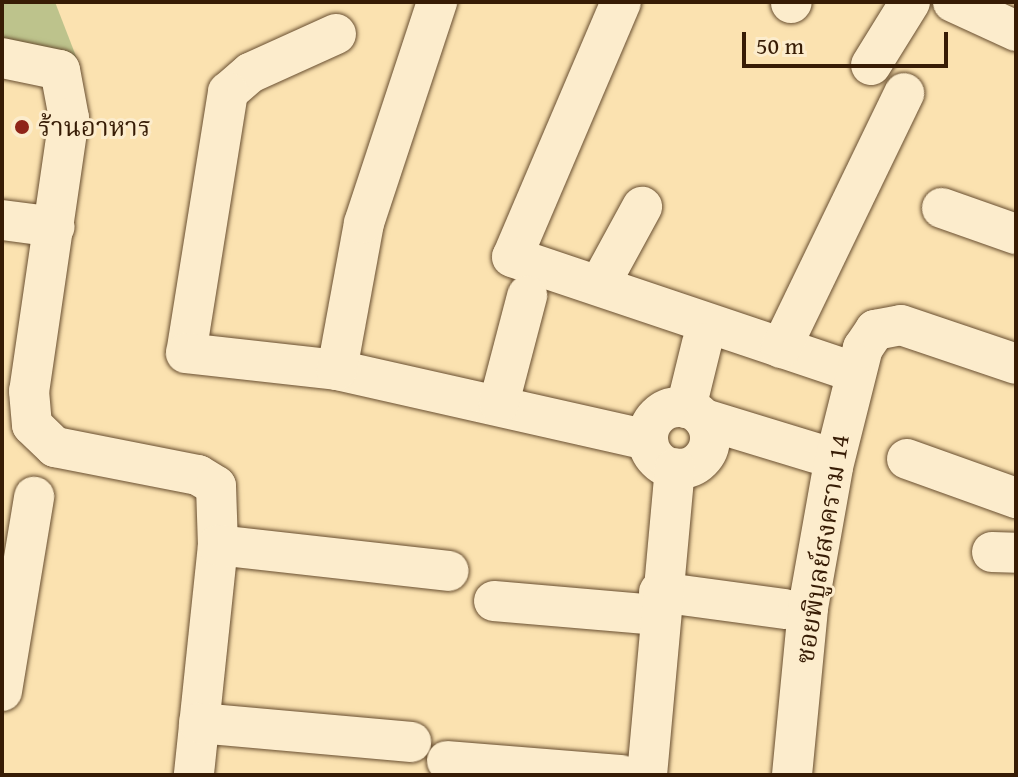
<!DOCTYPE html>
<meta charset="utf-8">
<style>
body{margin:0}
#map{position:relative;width:1018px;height:777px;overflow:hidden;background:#fbe2b0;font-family:"Gentium Book Plus","Noto Serif Thai",serif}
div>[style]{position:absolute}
.green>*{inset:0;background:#bdc38c}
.roads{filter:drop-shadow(0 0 2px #684e30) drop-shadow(0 0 2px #684e30)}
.minor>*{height:40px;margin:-20px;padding:0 20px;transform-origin:20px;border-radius:20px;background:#fceccc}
.minor>.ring{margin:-20px;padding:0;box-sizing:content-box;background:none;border:40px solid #fceccc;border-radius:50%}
.dots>*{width:22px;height:22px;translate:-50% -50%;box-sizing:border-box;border:4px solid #fceccc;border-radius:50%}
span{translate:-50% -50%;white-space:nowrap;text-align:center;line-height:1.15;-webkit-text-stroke:6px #fceccc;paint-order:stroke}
.poi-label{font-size:26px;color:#371c05}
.left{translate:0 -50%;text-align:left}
.street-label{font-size:26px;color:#371c05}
.frame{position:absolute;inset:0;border:4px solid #371c05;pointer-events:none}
.scale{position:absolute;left:742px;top:32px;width:206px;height:36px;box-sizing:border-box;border:4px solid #371c05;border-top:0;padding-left:10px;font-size:24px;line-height:28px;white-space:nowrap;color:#371c05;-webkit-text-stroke:6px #fceccc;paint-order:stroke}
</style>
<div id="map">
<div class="green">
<i style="clip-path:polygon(2px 2px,55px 2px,79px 64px,2px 53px)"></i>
</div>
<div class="roads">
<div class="minor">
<i style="left:621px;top:2px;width:277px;rotate:113.1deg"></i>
<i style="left:512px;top:257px;width:361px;rotate:18.6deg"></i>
<i style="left:953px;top:2px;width:69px;rotate:24.7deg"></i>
<i style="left:791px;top:3px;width:1px;rotate:-45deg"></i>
<i style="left:336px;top:34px;width:94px;rotate:155.6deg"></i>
<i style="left:250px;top:73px;width:29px;rotate:139deg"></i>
<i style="left:228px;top:92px;width:264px;rotate:99.1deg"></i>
<i style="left:186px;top:353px;width:152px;rotate:6.4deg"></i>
<i style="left:337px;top:370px;width:319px;rotate:12.7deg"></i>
<i style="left:2px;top:58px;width:59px;rotate:11.7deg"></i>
<i style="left:60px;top:70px;width:49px;rotate:79.4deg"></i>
<i style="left:69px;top:118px;width:276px;rotate:98.3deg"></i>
<i style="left:29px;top:391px;width:34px;rotate:85deg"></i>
<i style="left:32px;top:425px;width:32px;rotate:44deg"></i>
<i style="left:55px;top:447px;width:146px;rotate:11.1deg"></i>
<i style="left:198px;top:475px;width:21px;rotate:31deg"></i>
<i style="left:216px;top:486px;width:59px;rotate:88.1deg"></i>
<i style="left:218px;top:545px;width:231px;rotate:96deg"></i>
<i style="left:871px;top:65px;width:74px;rotate:-58.2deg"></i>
<i style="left:942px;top:208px;width:78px;rotate:19.4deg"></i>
<i style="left:2px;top:220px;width:53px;rotate:7.5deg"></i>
<i style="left:600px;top:284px;width:88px;rotate:-61.4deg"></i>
<i style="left:781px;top:348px;width:283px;rotate:-64.2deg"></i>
<i style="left:337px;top:370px;width:149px;rotate:-79.6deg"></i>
<i style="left:364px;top:223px;width:233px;rotate:-71.7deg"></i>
<i style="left:499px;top:403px;width:111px;rotate:-75.3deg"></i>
<i class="ring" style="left:648px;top:407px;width:22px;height:22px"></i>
<i style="left:686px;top:408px;width:67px;rotate:-76.2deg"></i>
<i style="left:704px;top:419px;width:116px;rotate:17deg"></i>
<i style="left:907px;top:459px;width:116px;rotate:19.7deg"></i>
<i style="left:218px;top:545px;width:232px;rotate:6.4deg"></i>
<i style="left:992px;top:552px;width:24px;rotate:2deg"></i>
<i style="left:659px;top:592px;width:127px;rotate:7.7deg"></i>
<i style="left:494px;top:601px;width:165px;rotate:4.9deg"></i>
<i style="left:2px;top:691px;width:197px;rotate:-80.6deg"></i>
<i style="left:199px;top:723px;width:213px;rotate:5.1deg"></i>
<i style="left:447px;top:761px;width:175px;rotate:4.6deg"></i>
<i style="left:647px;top:775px;width:308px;rotate:-84.8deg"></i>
<i style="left:792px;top:775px;width:168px;rotate:-84.5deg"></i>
<i style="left:808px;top:608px;width:143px;rotate:-79.9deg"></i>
<i style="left:833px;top:467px;width:123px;rotate:-75.9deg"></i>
<i style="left:863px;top:348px;width:22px;rotate:-56deg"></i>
<i style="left:875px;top:330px;width:26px;rotate:-11deg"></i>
<i style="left:901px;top:325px;width:121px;rotate:18.7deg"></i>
</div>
</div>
<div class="dots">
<i style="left:22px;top:127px;background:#8f2418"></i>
</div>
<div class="poi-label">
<span class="left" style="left:38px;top:127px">ร้านอาหาร</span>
</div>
<div class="street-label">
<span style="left:822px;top:549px;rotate:-81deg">ซอยพิบูลย์สงคราม 14</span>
</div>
<div class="frame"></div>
<div class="scale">50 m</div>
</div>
